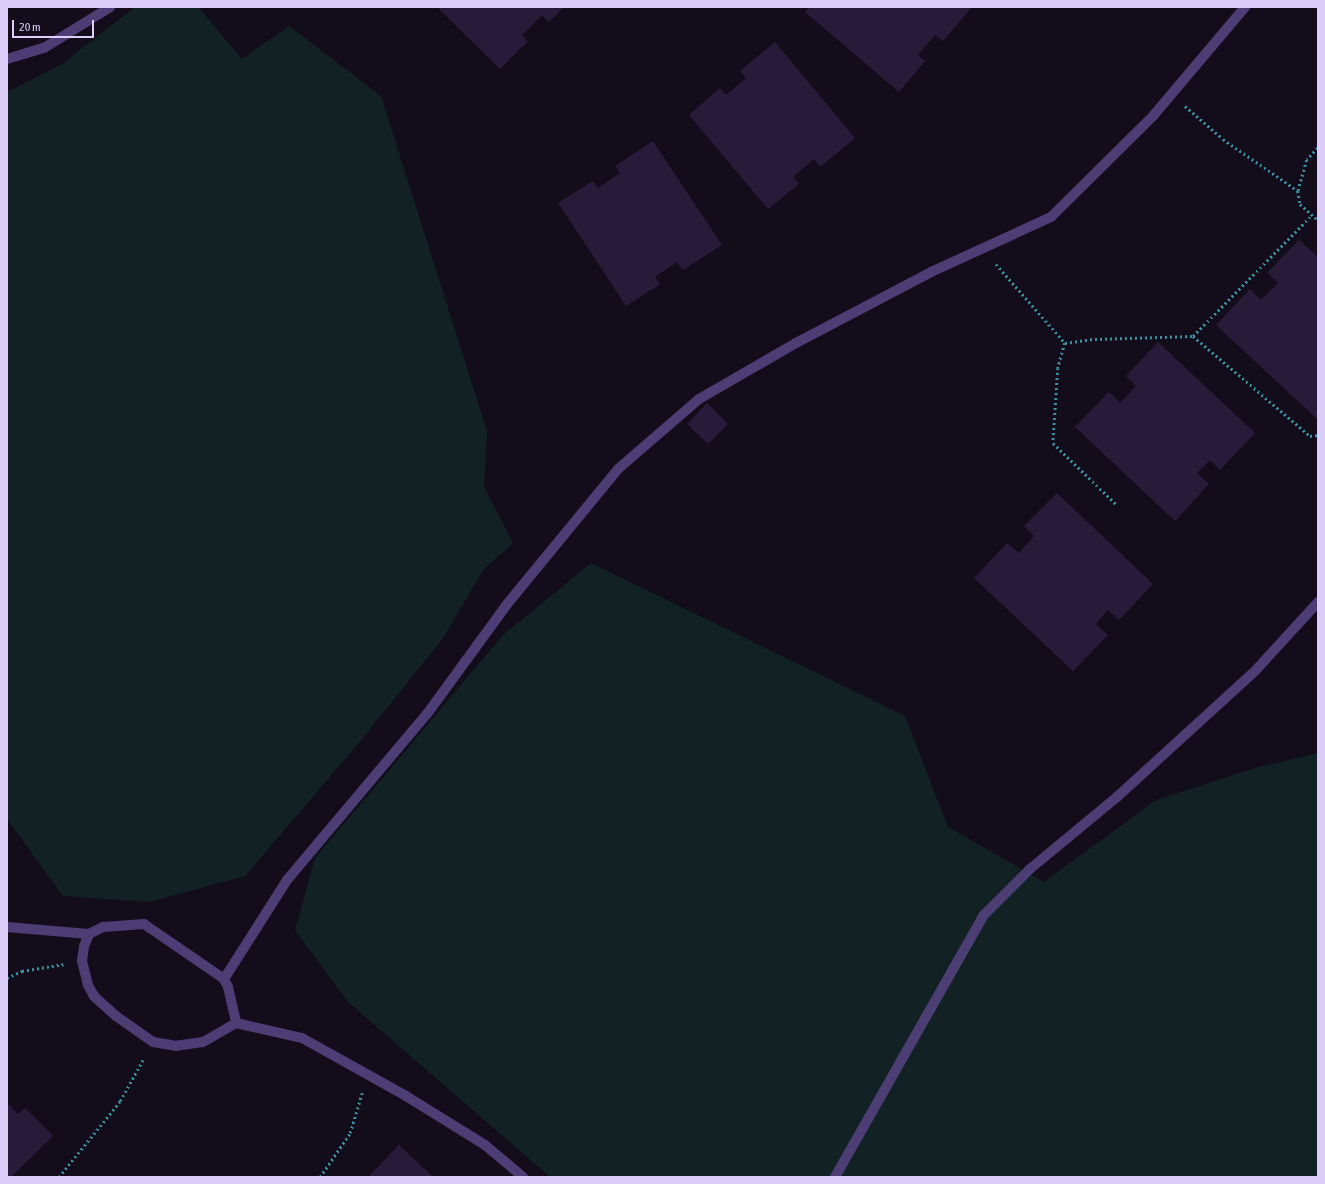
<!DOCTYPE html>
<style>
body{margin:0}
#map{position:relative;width:1325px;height:1184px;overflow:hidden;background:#130d1b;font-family:"Asap Condensed",sans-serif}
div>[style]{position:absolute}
.green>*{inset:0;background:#112124}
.building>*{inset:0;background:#281b3a}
.path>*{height:2.5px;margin-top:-1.25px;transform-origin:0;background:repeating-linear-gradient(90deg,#3990a1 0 2px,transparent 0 5px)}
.lane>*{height:10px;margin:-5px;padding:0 5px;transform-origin:5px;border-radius:5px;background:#4c3d75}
span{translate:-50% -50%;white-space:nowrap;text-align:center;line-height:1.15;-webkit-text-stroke:3px #130d1b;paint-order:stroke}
.frame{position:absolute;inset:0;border:8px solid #dccdf9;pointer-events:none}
.scale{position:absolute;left:12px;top:20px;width:82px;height:18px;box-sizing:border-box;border:2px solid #dccdf9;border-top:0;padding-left:5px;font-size:12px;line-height:14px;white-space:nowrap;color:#dccdf9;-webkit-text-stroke:3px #130d1b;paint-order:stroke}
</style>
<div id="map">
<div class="green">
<i style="clip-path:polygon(135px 7px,198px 7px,242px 59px,289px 26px,381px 96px,487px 431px,484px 487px,513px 543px,483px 570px,444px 637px,358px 744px,245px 876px,149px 902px,63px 896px,7px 819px,7px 92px,62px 64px)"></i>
<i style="clip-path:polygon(591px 563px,905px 716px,948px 827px,1044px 882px,1156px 800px,1255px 768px,1318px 753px,1318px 1177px,550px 1177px,347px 1001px,295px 930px,315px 858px,503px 635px)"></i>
</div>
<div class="building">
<i style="clip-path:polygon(437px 7px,564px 7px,549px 22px,542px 15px,522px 35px,528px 41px,500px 69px)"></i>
<i style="clip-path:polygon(809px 7px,972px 7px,943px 41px,935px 35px,918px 55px,925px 61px,899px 92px,805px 12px)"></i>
<i style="clip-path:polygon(775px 42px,855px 138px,820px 167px,814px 159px,793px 177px,799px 184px,768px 209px,689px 115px,720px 88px,726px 95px,746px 78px,740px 71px)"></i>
<i style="clip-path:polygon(653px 141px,722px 245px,683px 270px,677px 262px,655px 277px,660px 284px,626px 306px,558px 203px,593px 181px,598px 188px,620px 173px,615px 166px)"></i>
<i style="clip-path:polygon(1299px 240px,1318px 257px,1318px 416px,1316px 418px,1216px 325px,1250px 289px,1261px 300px,1278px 283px,1267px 273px)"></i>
<i style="clip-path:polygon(1158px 342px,1255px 433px,1220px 470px,1210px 460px,1197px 473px,1209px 484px,1175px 521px,1075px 427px,1109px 392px,1120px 403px,1136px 386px,1126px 376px)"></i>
<i style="clip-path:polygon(707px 403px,728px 424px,708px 444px,687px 424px)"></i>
<i style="clip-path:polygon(1057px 493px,1153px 584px,1119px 620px,1108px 610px,1096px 624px,1108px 635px,1073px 671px,974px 578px,1007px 543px,1019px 553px,1034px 536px,1024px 526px)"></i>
<i style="clip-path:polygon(7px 1103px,18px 1114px,25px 1108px,53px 1136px,11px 1177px,7px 1177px)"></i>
<i style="clip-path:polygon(399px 1145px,433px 1177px,368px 1177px)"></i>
</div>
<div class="path">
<i style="left:1185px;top:106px;width:50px;rotate:41deg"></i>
<i style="left:1223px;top:139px;width:91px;rotate:34.7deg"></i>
<i style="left:1318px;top:148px;width:16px;rotate:133deg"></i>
<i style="left:1307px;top:160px;width:32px;rotate:106deg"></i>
<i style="left:1298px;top:191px;width:13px;rotate:81deg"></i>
<i style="left:1300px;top:204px;width:24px;rotate:42deg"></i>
<i style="left:996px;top:264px;width:105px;rotate:48.9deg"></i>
<i style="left:1065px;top:343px;width:30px;rotate:-8deg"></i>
<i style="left:1095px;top:339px;width:98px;rotate:-1.8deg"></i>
<i style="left:1193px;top:336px;width:154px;rotate:40.5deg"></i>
<i style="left:1310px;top:436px;width:8px;rotate:-7deg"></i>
<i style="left:1193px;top:336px;width:170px;rotate:-45.5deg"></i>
<i style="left:1065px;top:343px;width:26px;rotate:106deg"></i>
<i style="left:1058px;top:368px;width:75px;rotate:93.8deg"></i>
<i style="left:1053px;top:443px;width:88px;rotate:44.1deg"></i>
<i style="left:7px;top:978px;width:17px;rotate:-25deg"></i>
<i style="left:22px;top:971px;width:43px;rotate:-9.5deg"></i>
<i style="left:59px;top:1177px;width:97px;rotate:-51.2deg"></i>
<i style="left:120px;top:1101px;width:49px;rotate:-60.8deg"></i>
<i style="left:320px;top:1177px;width:53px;rotate:-55.7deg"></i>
<i style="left:350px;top:1133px;width:42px;rotate:-73.3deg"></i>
</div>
<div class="lane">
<i style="left:7px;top:59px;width:39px;rotate:-17deg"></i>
<i style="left:44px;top:48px;width:78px;rotate:-31.8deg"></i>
<i style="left:144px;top:924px;width:97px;rotate:34.5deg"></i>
<i style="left:224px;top:979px;width:9px;rotate:63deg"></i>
<i style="left:228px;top:987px;width:37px;rotate:77deg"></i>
<i style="left:236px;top:1023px;width:38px;rotate:150deg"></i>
<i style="left:203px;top:1042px;width:27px;rotate:172deg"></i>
<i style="left:176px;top:1046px;width:23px;rotate:-170deg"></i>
<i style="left:153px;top:1042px;width:45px;rotate:-144.9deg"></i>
<i style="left:116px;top:1016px;width:30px;rotate:-138deg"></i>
<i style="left:94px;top:996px;width:13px;rotate:-119deg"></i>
<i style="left:88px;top:985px;width:25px;rotate:-104deg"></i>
<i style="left:82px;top:961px;width:15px;rotate:-82deg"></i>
<i style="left:84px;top:946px;width:13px;rotate:-67deg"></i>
<i style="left:89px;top:934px;width:16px;rotate:-27deg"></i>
<i style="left:103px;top:927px;width:41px;rotate:-4.2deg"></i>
<i style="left:7px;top:927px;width:82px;rotate:4.9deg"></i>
<i style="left:224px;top:979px;width:117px;rotate:-57.5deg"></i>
<i style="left:287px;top:880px;width:217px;rotate:-49.9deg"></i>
<i style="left:427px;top:714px;width:137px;rotate:-53.9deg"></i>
<i style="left:508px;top:603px;width:173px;rotate:-50.6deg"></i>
<i style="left:618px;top:469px;width:107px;rotate:-40.8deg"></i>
<i style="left:699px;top:399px;width:112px;rotate:-30deg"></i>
<i style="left:796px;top:343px;width:153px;rotate:-27.7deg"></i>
<i style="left:931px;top:272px;width:132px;rotate:-24.6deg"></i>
<i style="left:1051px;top:217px;width:144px;rotate:-44.7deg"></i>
<i style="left:1153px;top:116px;width:143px;rotate:-49.8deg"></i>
<i style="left:236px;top:1023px;width:68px;rotate:12.8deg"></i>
<i style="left:302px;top:1038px;width:119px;rotate:29.1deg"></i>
<i style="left:406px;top:1096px;width:93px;rotate:31.8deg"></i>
<i style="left:485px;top:1145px;width:50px;rotate:40.1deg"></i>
<i style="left:835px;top:1177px;width:301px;rotate:-60.4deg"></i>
<i style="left:984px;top:915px;width:65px;rotate:-45deg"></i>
<i style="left:1030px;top:869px;width:113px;rotate:-39.6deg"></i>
<i style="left:1117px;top:797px;width:188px;rotate:-42.4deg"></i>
<i style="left:1256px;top:670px;width:92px;rotate:-47.6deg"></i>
</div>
<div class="frame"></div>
<div class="scale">20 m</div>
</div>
